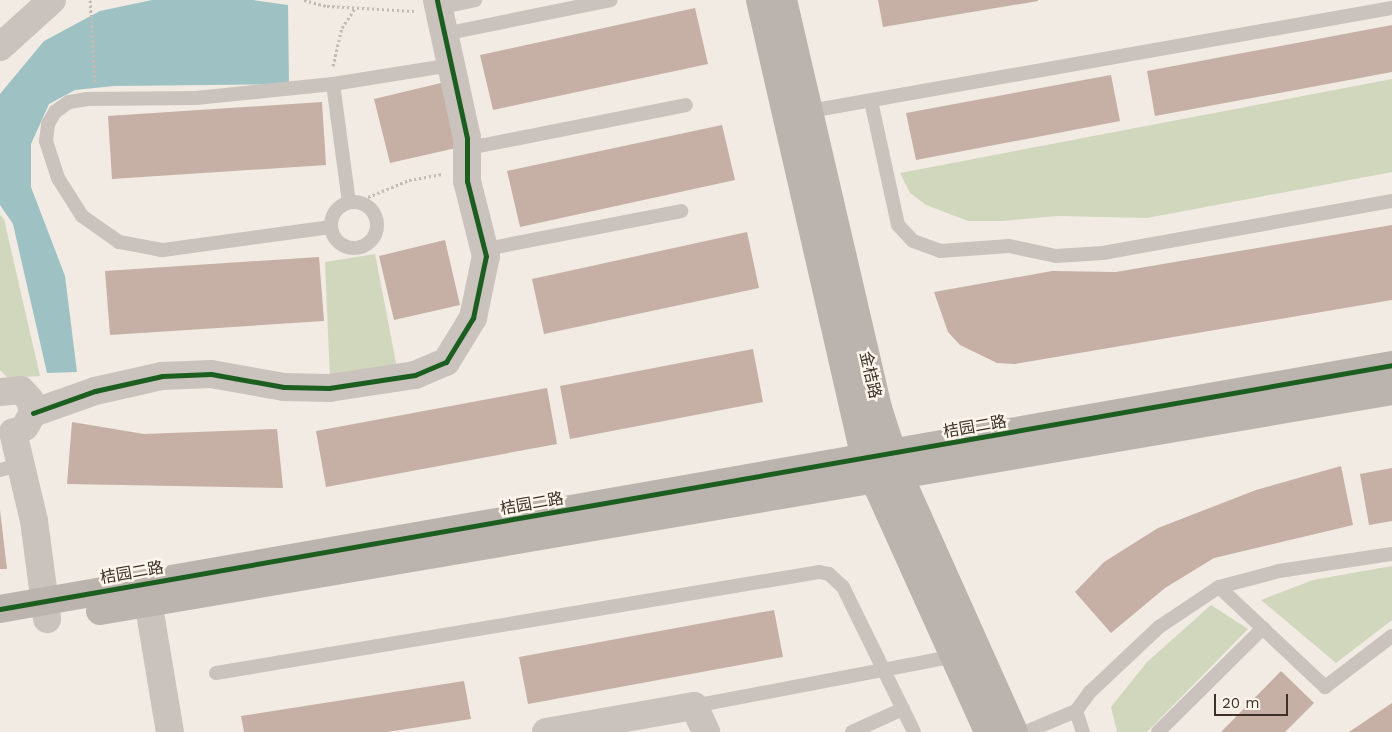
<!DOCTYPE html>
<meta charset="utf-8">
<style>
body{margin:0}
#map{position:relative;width:1392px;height:732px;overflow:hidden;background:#f1ebe4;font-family:"Work Sans","Noto Sans SC",sans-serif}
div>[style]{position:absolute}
.green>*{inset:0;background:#d1d7bc}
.water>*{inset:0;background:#9ec2c4}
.building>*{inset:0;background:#c6afa4}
.path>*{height:3px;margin-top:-1.5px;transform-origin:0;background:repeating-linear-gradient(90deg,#c3bcb5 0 2.5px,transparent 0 5px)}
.lane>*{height:14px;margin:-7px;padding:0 7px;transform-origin:7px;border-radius:7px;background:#cac3bd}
.lane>.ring{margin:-7px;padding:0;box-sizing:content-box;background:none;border:14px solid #cac3bd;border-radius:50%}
.street>*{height:28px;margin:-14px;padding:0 14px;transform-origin:14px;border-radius:14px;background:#cac3bd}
.secondary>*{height:28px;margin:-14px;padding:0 14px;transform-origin:14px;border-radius:14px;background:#bbb3ad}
.cycleway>*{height:5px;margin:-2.5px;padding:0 2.5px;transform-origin:2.5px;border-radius:2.5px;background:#1b5e20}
span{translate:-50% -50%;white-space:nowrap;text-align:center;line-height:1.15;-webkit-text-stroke:5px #fcf6ec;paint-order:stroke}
.street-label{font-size:16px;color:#3c3029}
.scale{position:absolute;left:1214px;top:694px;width:74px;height:22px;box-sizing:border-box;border:2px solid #3c3029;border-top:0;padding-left:6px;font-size:15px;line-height:18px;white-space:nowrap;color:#3c3029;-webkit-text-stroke:4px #fcf6ec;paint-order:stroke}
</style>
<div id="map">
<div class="green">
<i style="clip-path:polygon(1392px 79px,1392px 172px,1147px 218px,1057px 216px,1003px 221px,968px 221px,926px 205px,910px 193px,900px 173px)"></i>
<i style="clip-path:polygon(0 215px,4px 219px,40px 376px,8px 378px,0 370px)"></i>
<i style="clip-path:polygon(375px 254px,398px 373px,330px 379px,325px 262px)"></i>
<i style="clip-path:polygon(1392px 566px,1392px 620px,1336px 663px,1261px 600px,1313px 580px)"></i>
<i style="clip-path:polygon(1211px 605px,1248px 629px,1147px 732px,1117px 732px,1111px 707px,1147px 662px)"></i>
</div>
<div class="water">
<i style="clip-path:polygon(152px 0,253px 0,288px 5px,289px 84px,114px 86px,75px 90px,49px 104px,31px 144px,31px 187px,65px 276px,77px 372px,47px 373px,13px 224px,0 205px,0 94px,44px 41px,100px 11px)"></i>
</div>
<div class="building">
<i style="clip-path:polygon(878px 0,1038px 0,1038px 1px,883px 27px)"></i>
<i style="clip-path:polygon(695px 8px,708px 64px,493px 110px,480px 55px)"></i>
<i style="clip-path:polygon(1392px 25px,1392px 72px,1155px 116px,1147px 71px)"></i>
<i style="clip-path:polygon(1111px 75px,1120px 121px,916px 160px,906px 113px)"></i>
<i style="clip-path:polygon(441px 83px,456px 148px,390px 163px,374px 99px)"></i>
<i style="clip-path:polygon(322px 102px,326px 165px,112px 179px,108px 116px)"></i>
<i style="clip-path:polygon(722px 125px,735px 180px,520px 227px,507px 171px)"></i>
<i style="clip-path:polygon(1392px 225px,1392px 300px,1015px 364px,997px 363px,960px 345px,948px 332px,934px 292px,1052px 271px,1116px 272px)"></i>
<i style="clip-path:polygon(747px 232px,759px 288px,544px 334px,532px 279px)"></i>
<i style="clip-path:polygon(445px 240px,460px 305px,394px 320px,379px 256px)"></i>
<i style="clip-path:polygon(319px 257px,324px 321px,110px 335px,105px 271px)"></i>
<i style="clip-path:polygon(753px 349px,763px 402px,570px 439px,560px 386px)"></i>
<i style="clip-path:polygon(547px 388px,557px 444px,326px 487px,316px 431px)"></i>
<i style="clip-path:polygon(72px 422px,144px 434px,277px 429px,283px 488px,67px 484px)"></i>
<i style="clip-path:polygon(1341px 466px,1353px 525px,1214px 558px,1165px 588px,1111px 633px,1075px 592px,1104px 562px,1158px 528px,1256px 490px)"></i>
<i style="clip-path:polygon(1392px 468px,1392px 521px,1369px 525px,1360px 474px)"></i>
<i style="clip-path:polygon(0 510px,7px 569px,0 569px)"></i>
<i style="clip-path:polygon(774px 610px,783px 657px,528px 704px,519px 657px)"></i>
<i style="clip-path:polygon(1281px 671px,1314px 703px,1285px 732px,1221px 732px)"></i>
<i style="clip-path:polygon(464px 681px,471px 719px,387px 732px,244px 732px,241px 716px)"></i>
<i style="clip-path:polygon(1392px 703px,1392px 732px,1349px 732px)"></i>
</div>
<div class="path">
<i style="left:90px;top:0;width:82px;rotate:86.5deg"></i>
<i style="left:304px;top:0;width:24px;rotate:15deg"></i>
<i style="left:327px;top:6px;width:87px;rotate:3.3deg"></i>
<i style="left:333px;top:66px;width:39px;rotate:-77deg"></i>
<i style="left:342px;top:28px;width:24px;rotate:-57deg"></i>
<i style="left:368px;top:197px;width:44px;rotate:-22.5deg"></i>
<i style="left:409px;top:180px;width:34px;rotate:-10deg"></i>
</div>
<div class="lane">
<i style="left:438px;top:8px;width:38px;rotate:-12deg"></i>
<i style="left:444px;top:34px;width:170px;rotate:-11.5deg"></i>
<i style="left:333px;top:84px;width:121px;rotate:-9.1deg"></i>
<i style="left:871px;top:101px;width:127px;rotate:77.7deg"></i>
<i style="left:898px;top:225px;width:22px;rotate:47deg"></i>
<i style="left:913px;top:241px;width:29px;rotate:20deg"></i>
<i style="left:940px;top:251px;width:69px;rotate:-4.1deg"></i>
<i style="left:1009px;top:246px;width:48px;rotate:12deg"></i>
<i style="left:1056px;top:256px;width:47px;rotate:-3.7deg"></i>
<i style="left:1103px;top:253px;width:294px;rotate:-10.2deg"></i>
<i style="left:810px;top:111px;width:591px;rotate:-10.04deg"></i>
<i style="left:469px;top:148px;width:221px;rotate:-11.2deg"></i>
<i class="ring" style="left:331px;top:202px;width:32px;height:32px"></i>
<i style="left:331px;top:227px;width:171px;rotate:172.2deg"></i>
<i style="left:162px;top:250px;width:44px;rotate:-169.5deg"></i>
<i style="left:119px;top:242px;width:45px;rotate:-144.9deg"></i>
<i style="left:82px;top:216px;width:45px;rotate:-122.3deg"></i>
<i style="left:58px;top:178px;width:39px;rotate:-108deg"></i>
<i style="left:46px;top:141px;width:17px;rotate:-83deg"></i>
<i style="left:48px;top:124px;width:14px;rotate:-60deg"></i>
<i style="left:55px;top:112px;width:17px;rotate:-36deg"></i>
<i style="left:69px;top:102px;width:19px;rotate:-9deg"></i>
<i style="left:88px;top:99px;width:108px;rotate:-0.5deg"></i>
<i style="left:196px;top:98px;width:138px;rotate:-5.8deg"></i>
<i style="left:333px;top:84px;width:119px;rotate:82.3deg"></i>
<i style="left:486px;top:249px;width:199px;rotate:-11deg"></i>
<i style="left:0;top:470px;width:21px;rotate:-14deg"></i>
<i style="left:1219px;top:587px;width:146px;rotate:43.3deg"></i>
<i style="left:1325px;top:687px;width:84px;rotate:-37.3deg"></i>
<i style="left:216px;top:673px;width:611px;rotate:-9.51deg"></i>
<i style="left:819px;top:572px;width:10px;rotate:11deg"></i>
<i style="left:829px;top:574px;width:19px;rotate:43deg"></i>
<i style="left:843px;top:587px;width:161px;rotate:63.9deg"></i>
<i style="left:694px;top:706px;width:263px;rotate:-10.8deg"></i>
<i style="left:1076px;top:711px;width:22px;rotate:72deg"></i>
<i style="left:852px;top:732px;width:56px;rotate:-24.3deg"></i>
<i style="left:1026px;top:732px;width:54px;rotate:-22.8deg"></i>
<i style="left:1076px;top:711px;width:24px;rotate:-54deg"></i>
<i style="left:1090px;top:692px;width:95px;rotate:-43.3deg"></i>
<i style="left:1159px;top:627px;width:72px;rotate:-33.7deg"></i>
<i style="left:1219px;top:587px;width:62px;rotate:-14.9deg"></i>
<i style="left:1279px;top:571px;width:114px;rotate:-8.6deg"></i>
<i style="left:1158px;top:732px;width:148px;rotate:-44.7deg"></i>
</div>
<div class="street">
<i style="left:0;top:47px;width:70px;rotate:-42.1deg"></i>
<i style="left:0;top:392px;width:21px;rotate:-5deg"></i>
<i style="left:21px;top:390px;width:13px;rotate:48deg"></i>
<i style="left:30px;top:400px;width:13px;rotate:77deg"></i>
<i style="left:33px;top:413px;width:16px;rotate:120deg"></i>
<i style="left:33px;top:413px;width:66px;rotate:-19.5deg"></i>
<i style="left:95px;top:391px;width:69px;rotate:-12.6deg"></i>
<i style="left:162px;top:376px;width:49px;rotate:-2.3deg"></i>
<i style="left:211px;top:374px;width:74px;rotate:10.1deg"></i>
<i style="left:284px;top:387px;width:45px;rotate:1.3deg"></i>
<i style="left:329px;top:388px;width:87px;rotate:-8.6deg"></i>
<i style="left:415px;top:375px;width:34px;rotate:-23deg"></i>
<i style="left:446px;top:362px;width:52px;rotate:-58.5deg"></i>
<i style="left:473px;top:318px;width:63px;rotate:-78.2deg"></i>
<i style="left:486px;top:256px;width:77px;rotate:-104.2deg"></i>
<i style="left:467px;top:181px;width:43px;rotate:-90deg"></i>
<i style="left:467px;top:138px;width:141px;rotate:-102.3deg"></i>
<i style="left:13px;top:432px;width:91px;rotate:76.7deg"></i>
<i style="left:34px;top:521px;width:99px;rotate:82.4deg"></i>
<i style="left:145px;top:583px;width:151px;rotate:80.5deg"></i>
<i style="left:546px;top:732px;width:150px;rotate:-10deg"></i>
<i style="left:694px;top:706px;width:29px;rotate:65deg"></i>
</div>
<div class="secondary">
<i style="left:760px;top:0;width:471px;rotate:77.1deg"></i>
<i style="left:865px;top:459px;width:299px;rotate:65.7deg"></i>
<i style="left:783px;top:0;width:419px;rotate:76.9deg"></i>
<i style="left:878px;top:408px;width:72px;rotate:72.3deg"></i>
<i style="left:900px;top:477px;width:279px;rotate:65.9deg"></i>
<i style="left:0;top:609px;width:1413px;rotate:-9.94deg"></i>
<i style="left:100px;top:611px;width:1311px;rotate:-9.66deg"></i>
</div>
<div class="cycleway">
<i style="left:33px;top:413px;width:66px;rotate:-19.5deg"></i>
<i style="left:95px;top:391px;width:69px;rotate:-12.6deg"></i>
<i style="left:162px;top:376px;width:49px;rotate:-2.3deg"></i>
<i style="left:211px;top:374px;width:74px;rotate:10.1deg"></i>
<i style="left:284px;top:387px;width:45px;rotate:1.3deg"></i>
<i style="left:329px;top:388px;width:87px;rotate:-8.6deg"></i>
<i style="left:415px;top:375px;width:34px;rotate:-23deg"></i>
<i style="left:446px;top:362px;width:52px;rotate:-58.5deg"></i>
<i style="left:473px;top:318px;width:63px;rotate:-78.2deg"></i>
<i style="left:486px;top:256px;width:77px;rotate:-104.2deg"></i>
<i style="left:467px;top:181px;width:43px;rotate:-90deg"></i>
<i style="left:467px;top:138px;width:141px;rotate:-102.3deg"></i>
<i style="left:0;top:609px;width:1413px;rotate:-9.94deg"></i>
</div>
<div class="street-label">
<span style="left:870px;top:375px;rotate:77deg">金桔路</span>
<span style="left:975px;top:427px;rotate:-10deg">桔园二路</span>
<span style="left:532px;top:504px;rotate:-10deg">桔园二路</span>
<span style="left:132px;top:573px;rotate:-10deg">桔园二路</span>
</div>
<div class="scale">20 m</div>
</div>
